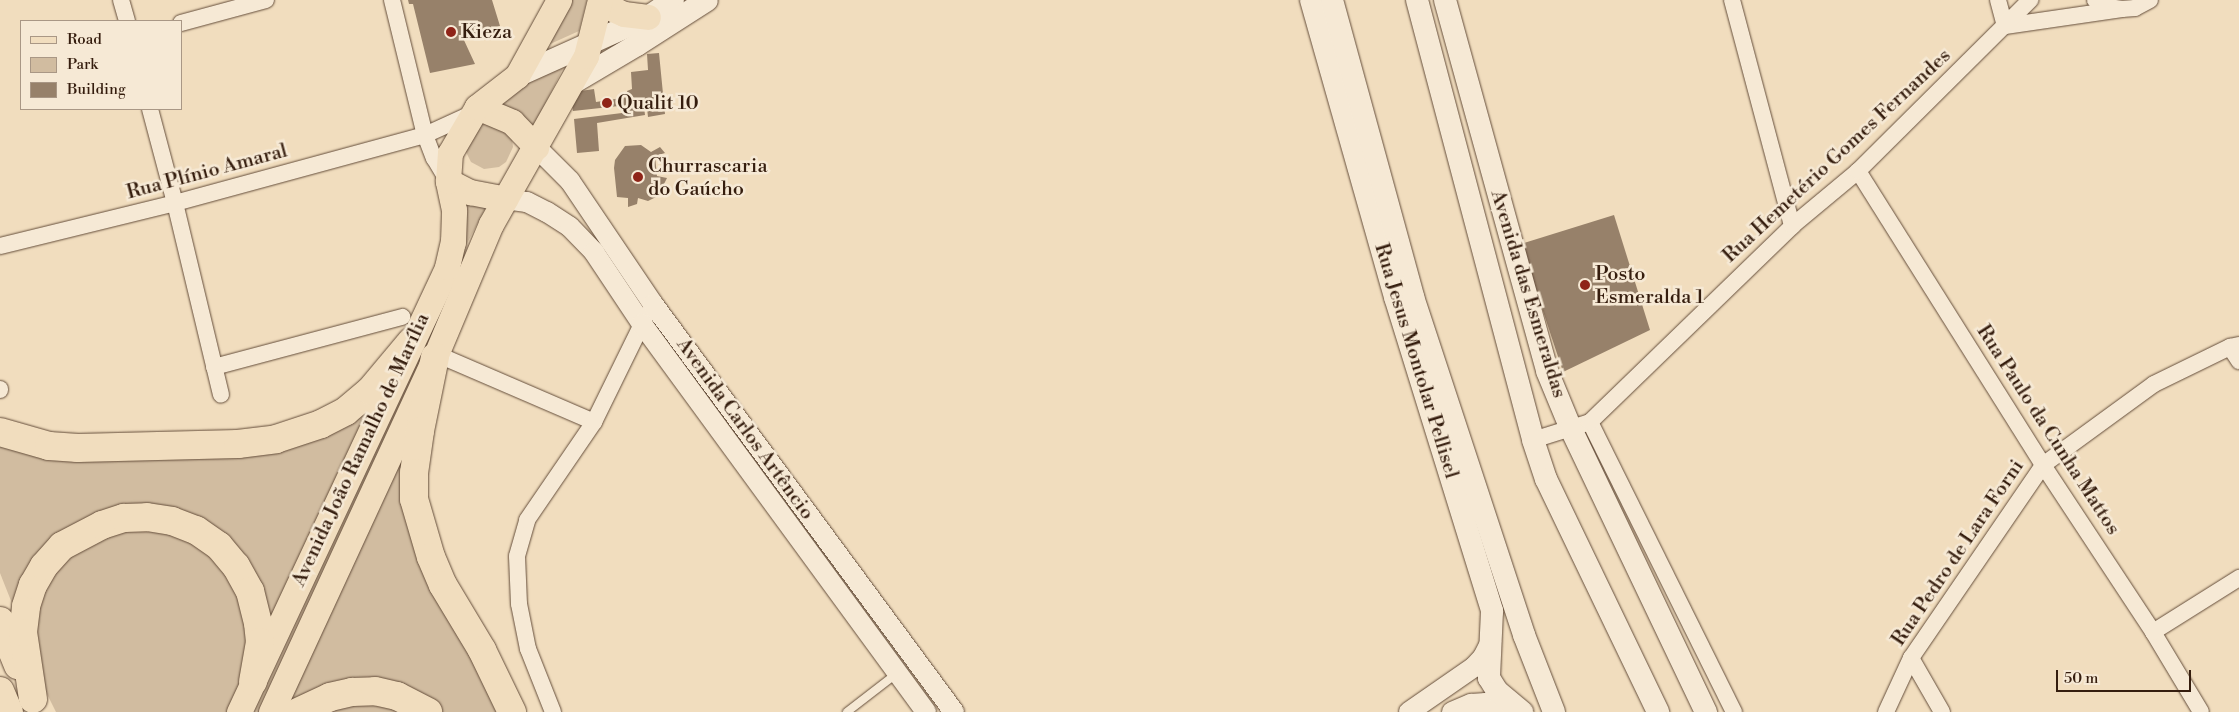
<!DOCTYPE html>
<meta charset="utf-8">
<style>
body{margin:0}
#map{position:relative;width:2239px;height:712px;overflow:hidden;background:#f1ddbe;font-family:"Libre Bodoni",serif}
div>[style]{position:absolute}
.green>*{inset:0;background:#d1bca0}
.building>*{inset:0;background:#97816a}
.roads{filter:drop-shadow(0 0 1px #644d3a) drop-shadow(0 0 1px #644d3a)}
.service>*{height:8px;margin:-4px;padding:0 4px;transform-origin:4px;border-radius:4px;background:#f6e9d5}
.minor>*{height:16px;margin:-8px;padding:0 8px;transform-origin:8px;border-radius:8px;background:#f6e9d5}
.tertiary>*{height:20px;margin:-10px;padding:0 10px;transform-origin:10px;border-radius:10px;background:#f6e9d5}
.secondary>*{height:22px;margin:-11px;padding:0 11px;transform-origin:11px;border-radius:11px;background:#f6e9d5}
.primary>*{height:25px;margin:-12.5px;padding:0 12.5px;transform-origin:12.5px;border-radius:12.5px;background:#f1ddbe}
.motorway>*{height:28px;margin:-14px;padding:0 14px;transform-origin:14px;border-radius:14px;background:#f1ddbe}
.dots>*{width:14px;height:14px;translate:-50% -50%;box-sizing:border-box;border:2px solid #f6e9d5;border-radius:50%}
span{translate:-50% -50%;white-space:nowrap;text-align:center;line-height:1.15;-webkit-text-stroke:5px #f6e9d5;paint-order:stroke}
.poi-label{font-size:20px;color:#351d0e}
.left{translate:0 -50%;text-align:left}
.street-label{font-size:20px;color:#351d0e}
.legend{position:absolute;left:20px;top:20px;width:162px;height:90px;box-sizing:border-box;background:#f6e9d5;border:1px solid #a99785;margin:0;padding:6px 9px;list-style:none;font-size:15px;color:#351d0e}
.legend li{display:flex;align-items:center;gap:10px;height:25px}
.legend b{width:25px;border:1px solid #a99785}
.scale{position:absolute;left:2056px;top:670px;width:135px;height:22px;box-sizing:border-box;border:2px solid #351d0e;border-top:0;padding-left:6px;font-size:15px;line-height:18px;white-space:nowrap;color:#351d0e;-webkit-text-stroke:4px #f6e9d5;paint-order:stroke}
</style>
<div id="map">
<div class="green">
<i style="clip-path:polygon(570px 0,587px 0,579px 31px,548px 45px)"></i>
<i style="clip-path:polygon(567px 60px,533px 129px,492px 103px)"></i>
<i style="clip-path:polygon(494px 122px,512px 139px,513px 147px,506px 162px,499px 167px,484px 169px,471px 162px,464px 148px,478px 123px)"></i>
<i style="clip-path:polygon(459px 196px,477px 207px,486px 207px,460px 257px)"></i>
<i style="clip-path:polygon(439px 306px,443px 308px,423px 362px,262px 712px,249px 712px)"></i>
<i style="clip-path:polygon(376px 394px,266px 628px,228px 542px,99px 514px,17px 616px,0 573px,0 439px,247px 449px)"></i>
<i style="clip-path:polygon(419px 412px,409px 463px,505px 712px,440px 712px,417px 698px,281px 712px)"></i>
<i style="clip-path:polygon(113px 526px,183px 530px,239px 581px,250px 663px,228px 712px,56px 712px,43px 686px,30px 620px,55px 562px)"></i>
<i style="clip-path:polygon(349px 697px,421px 712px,309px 712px)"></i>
</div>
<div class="building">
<i style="clip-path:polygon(408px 0,492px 0,500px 26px,463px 38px,475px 64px,430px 73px,413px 4px,409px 4px)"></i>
<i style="clip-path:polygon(659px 53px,665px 114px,648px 117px,646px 99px,643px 99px,645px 115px,597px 123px,599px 151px,577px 153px,574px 119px,630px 112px,628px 105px,573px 111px,570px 96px,574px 92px,594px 89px,596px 102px,628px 97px,627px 91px,632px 89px,631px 72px,648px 70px,647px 54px)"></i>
<i style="clip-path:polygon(641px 145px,651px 152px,660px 147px,665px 153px,655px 156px,657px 176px,667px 178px,658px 196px,648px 201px,638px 198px,637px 204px,628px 207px,628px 198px,617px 197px,614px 168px,615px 160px,625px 146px)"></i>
<i style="clip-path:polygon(1614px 215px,1650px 330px,1563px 372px,1521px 244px)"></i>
</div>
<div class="roads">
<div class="service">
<i style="left:847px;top:712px;width:62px;rotate:-37.8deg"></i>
</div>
<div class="minor">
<i style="left:121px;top:0;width:22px;rotate:74deg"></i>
<i style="left:392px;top:0;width:139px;rotate:76.3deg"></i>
<i style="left:425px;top:135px;width:25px;rotate:69deg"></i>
<i style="left:434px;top:158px;width:27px;rotate:59deg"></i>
<i style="left:1732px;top:0;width:234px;rotate:75.1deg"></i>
<i style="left:1998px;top:0;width:27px;rotate:75deg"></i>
<i style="left:2095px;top:0;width:15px;rotate:28deg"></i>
<i style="left:2108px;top:7px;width:14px;rotate:8deg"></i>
<i style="left:2122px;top:9px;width:13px;rotate:-4deg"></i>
<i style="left:2135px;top:8px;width:17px;rotate:-28deg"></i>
<i style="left:181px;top:23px;width:88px;rotate:-15.1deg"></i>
<i style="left:2005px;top:26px;width:118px;rotate:-8.3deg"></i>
<i style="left:150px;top:109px;width:97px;rotate:75.1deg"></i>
<i style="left:175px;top:203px;width:197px;rotate:76.5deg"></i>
<i style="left:1858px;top:171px;width:347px;rotate:57.8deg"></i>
<i style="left:2043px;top:465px;width:200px;rotate:56.6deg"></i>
<i style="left:2153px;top:632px;width:93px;rotate:59deg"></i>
<i style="left:0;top:246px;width:180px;rotate:-13.8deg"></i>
<i style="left:175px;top:203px;width:259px;rotate:-15.2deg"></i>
<i style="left:425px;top:135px;width:51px;rotate:-24.5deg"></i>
<i style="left:2230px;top:347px;width:17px;rotate:57deg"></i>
<i style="left:448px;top:359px;width:159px;rotate:23.3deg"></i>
<i style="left:214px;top:367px;width:195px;rotate:-14.9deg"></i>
<i style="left:0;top:389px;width:1px;rotate:90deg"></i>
<i style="left:1590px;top:422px;width:324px;rotate:63.6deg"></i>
<i style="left:1533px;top:440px;width:60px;rotate:-17.5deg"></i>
<i style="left:1590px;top:422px;width:281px;rotate:-44.1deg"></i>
<i style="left:1792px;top:226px;width:86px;rotate:-39.8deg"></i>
<i style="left:1858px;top:171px;width:243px;rotate:-44.8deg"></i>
<i style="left:2153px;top:632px;width:102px;rotate:-32.1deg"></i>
<i style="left:1911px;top:658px;width:62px;rotate:60.1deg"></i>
<i style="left:553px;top:712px;width:68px;rotate:-111.6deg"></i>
<i style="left:528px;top:649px;width:46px;rotate:-101.3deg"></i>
<i style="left:519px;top:604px;width:48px;rotate:-92.4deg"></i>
<i style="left:517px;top:556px;width:37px;rotate:-74deg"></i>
<i style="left:527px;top:520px;width:119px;rotate:-55.6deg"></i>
<i style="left:594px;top:422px;width:120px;rotate:-63.9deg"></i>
<i style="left:1886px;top:712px;width:60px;rotate:-65.2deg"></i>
<i style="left:1911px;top:658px;width:234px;rotate:-55.6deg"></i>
<i style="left:2043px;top:465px;width:137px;rotate:-36.1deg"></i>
<i style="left:2154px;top:384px;width:85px;rotate:-26deg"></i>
<i style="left:2230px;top:347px;width:9px;rotate:-13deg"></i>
</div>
<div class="tertiary">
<i style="left:536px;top:147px;width:48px;rotate:45deg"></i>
<i style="left:570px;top:181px;width:148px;rotate:56deg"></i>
<i style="left:653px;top:304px;width:507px;rotate:53.58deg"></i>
<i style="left:505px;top:199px;width:22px;rotate:8deg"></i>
<i style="left:527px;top:202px;width:22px;rotate:27deg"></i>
<i style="left:547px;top:212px;width:27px;rotate:33deg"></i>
<i style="left:570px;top:227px;width:35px;rotate:46deg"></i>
<i style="left:594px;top:252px;width:87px;rotate:56.3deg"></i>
<i style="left:642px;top:324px;width:481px;rotate:53.8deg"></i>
<i style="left:1409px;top:712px;width:79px;rotate:-34.7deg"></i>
<i style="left:1474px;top:667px;width:13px;rotate:-48deg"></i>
<i style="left:1483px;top:657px;width:18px;rotate:-63deg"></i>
<i style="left:1452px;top:712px;width:21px;rotate:-23deg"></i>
<i style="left:1471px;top:704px;width:15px;rotate:-4deg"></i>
<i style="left:1486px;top:703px;width:32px;rotate:9deg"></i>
</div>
<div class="secondary">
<i style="left:1311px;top:0;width:309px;rotate:74.2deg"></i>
<i style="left:1395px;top:297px;width:329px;rotate:72.8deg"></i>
<i style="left:1492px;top:611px;width:67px;rotate:92.6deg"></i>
<i style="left:1489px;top:678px;width:15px;rotate:58deg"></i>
<i style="left:1497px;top:691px;width:33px;rotate:40deg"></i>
<i style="left:1332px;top:0;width:308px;rotate:74.7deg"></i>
<i style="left:1413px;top:297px;width:356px;rotate:71.8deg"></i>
<i style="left:1524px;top:635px;width:83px;rotate:68.7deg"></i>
<i style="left:1417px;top:0;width:455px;rotate:75.2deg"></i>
<i style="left:1533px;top:440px;width:41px;rotate:71.6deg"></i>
<i style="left:1546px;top:479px;width:259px;rotate:64.3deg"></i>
<i style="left:1445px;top:0;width:385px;rotate:74.6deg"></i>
<i style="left:1547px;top:371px;width:63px;rotate:67.5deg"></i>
<i style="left:1571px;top:429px;width:314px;rotate:64.5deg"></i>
<i style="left:517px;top:76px;width:144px;rotate:-24.2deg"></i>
<i style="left:648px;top:17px;width:30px;rotate:-34deg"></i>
<i style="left:571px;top:84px;width:77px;rotate:-30.6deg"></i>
<i style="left:637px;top:45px;width:83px;rotate:-32.7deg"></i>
</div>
<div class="primary">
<i style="left:606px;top:0;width:13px;rotate:48deg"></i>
<i style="left:615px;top:10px;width:10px;rotate:24deg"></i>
<i style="left:624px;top:14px;width:24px;rotate:7deg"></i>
<i style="left:477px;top:107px;width:38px;rotate:23deg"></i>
<i style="left:512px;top:122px;width:35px;rotate:46deg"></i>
<i style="left:448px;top:181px;width:25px;rotate:27deg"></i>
<i style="left:470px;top:192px;width:36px;rotate:11deg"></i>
<i style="left:239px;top:712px;width:491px;rotate:-64.9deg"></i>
<i style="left:447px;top:267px;width:26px;rotate:-77deg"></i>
<i style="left:453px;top:242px;width:32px;rotate:-88deg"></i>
<i style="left:454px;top:210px;width:30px;rotate:-102deg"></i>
<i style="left:448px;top:181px;width:28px;rotate:-86deg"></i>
<i style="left:450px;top:153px;width:53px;rotate:-59.6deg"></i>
<i style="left:477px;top:107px;width:51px;rotate:-37.8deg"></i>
<i style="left:517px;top:76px;width:87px;rotate:-61.1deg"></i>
<i style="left:271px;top:712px;width:391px;rotate:-65.2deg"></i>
<i style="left:435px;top:357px;width:144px;rotate:-67.2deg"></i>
<i style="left:491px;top:224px;width:193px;rotate:-60.5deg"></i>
<i style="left:586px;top:56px;width:58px;rotate:-76deg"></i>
</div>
<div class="motorway">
<i style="left:435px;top:357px;width:76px;rotate:101.5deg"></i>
<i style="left:420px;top:431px;width:42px;rotate:98.1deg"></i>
<i style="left:414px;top:473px;width:26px;rotate:90deg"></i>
<i style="left:414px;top:499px;width:60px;rotate:73.7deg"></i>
<i style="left:431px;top:557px;width:30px;rotate:67deg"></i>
<i style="left:443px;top:585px;width:76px;rotate:59deg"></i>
<i style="left:482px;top:650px;width:69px;rotate:64.2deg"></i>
<i style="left:0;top:432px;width:51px;rotate:15.9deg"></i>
<i style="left:49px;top:446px;width:29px;rotate:4deg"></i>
<i style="left:78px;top:448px;width:160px;rotate:-1.4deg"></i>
<i style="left:238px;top:444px;width:38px;rotate:-7deg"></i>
<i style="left:276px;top:439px;width:47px;rotate:-18.4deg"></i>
<i style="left:321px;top:424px;width:28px;rotate:-27deg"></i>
<i style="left:346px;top:411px;width:31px;rotate:-40deg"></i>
<i style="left:370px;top:391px;width:64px;rotate:-50.1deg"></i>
<i style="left:0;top:621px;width:48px;rotate:67.8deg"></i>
<i style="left:0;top:691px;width:23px;rotate:67deg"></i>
<i style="left:33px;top:699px;width:68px;rotate:-98.5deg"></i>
<i style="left:23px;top:632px;width:26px;rotate:-83deg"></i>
<i style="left:26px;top:606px;width:22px;rotate:-72deg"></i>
<i style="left:33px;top:585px;width:22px;rotate:-60deg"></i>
<i style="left:44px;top:566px;width:27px;rotate:-48deg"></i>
<i style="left:62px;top:546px;width:45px;rotate:-27.7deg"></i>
<i style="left:102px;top:525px;width:23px;rotate:-18deg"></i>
<i style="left:124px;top:518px;width:23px;rotate:-2deg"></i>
<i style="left:147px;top:517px;width:25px;rotate:9deg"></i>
<i style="left:172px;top:521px;width:26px;rotate:21deg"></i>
<i style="left:196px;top:530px;width:28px;rotate:35deg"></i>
<i style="left:219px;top:546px;width:26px;rotate:50deg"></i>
<i style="left:236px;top:566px;width:29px;rotate:61deg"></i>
<i style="left:250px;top:591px;width:33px;rotate:76deg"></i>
<i style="left:258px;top:623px;width:19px;rotate:84deg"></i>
<i style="left:260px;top:642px;width:40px;rotate:100deg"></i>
<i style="left:298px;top:712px;width:35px;rotate:-25deg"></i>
<i style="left:330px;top:697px;width:23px;rotate:-13deg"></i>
<i style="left:352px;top:692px;width:23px;rotate:-2deg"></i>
<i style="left:375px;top:691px;width:23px;rotate:13deg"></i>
<i style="left:397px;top:696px;width:35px;rotate:27deg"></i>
</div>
</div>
<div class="dots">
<i style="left:451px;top:32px;background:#8f2418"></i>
<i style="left:607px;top:103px;background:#8f2418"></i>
<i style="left:638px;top:177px;background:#8f2418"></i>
<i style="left:1585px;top:285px;background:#8f2418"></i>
</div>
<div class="poi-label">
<span class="left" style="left:461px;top:32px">Kieza</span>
<span class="left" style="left:617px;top:103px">Qualit 10</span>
<span class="left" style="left:648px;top:178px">Churrascaria<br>do Gaúcho</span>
<span class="left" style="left:1595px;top:286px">Posto<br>Esmeralda 1</span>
</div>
<div class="street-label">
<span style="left:1837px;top:156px;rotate:-43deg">Rua Hemetério Gomes Fernandes</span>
<span style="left:207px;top:172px;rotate:-15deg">Rua Plínio Amaral</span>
<span style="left:1528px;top:294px;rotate:73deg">Avenida das Esmeraldas</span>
<span style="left:1416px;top:361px;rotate:73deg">Rua Jesus Montolar Pellisel</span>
<span style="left:745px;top:429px;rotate:54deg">Avenida Carlos Artêncio</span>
<span style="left:2048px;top:430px;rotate:57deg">Rua Paulo da Cunha Mattos</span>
<span style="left:361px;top:450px;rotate:-65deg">Avenida João Ramalho de Marília</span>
<span style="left:1958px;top:553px;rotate:-56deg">Rua Pedro de Lara Forni</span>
</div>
<ul class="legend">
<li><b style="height:6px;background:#f1ddbe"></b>Road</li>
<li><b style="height:14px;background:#d1bca0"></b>Park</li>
<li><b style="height:14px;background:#97816a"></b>Building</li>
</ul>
<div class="scale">50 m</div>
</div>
